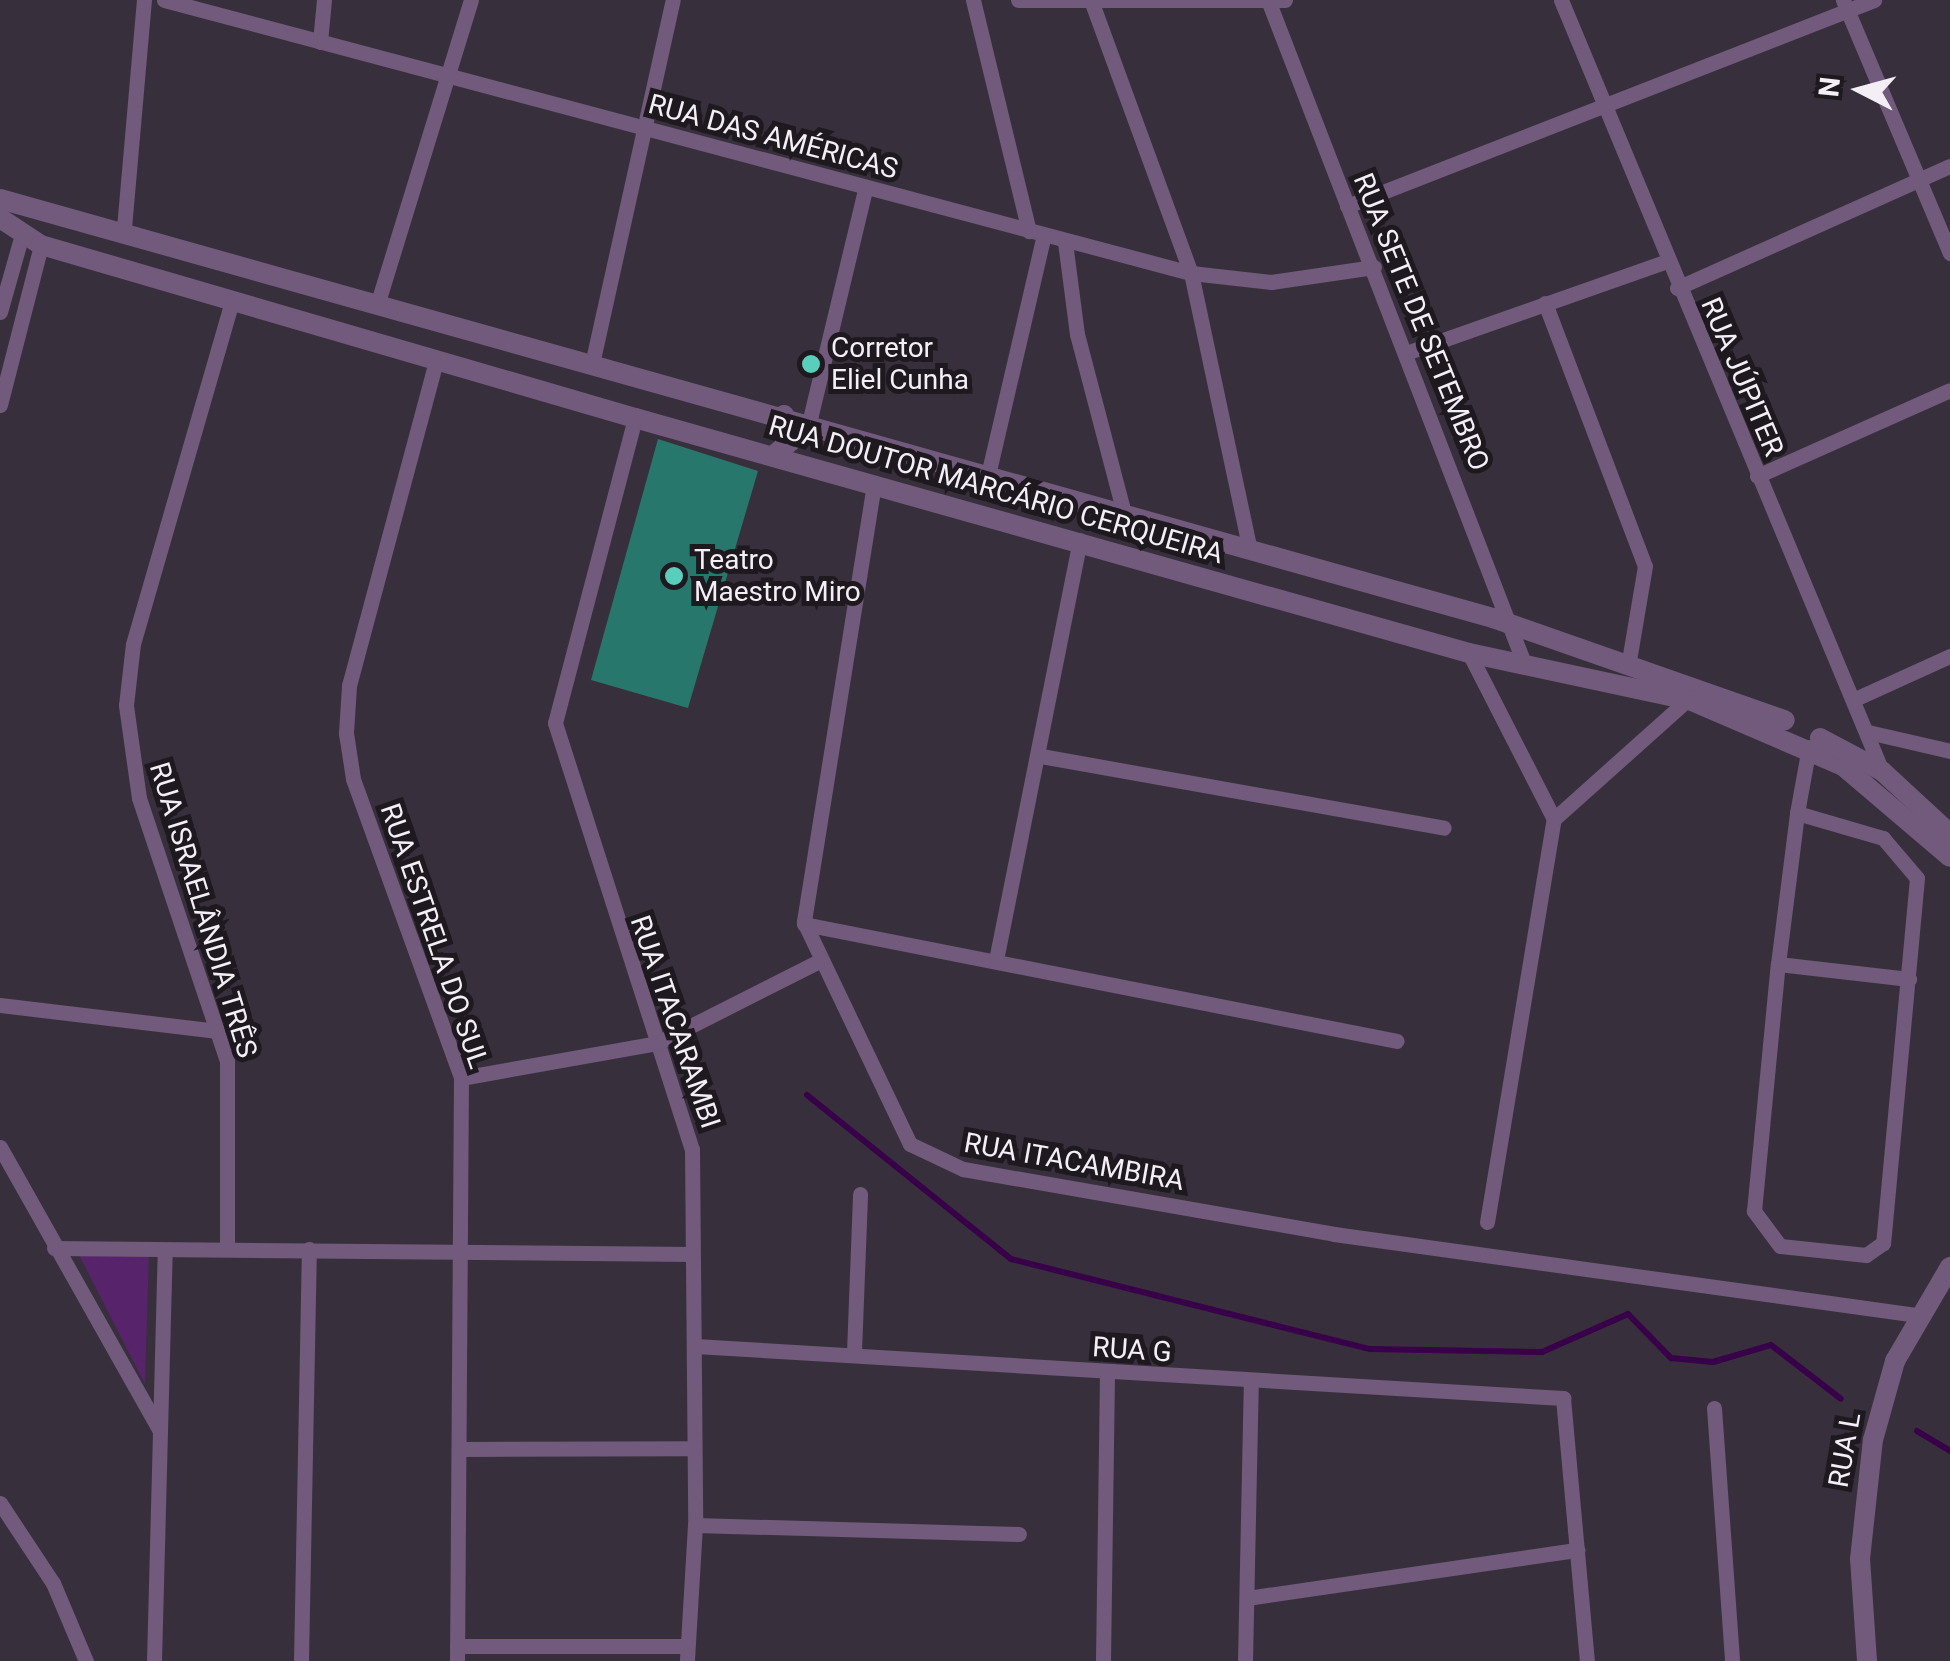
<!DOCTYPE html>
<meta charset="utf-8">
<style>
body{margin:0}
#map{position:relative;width:1950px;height:1661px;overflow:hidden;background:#382f3c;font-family:Roboto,sans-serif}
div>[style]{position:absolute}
.green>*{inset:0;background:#57236a}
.stream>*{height:6px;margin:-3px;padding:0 3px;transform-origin:3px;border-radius:3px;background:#39004a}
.building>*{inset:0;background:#28776d}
.minor>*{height:15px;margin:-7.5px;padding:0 7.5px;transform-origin:7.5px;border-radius:7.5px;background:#715a7b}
.tertiary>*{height:20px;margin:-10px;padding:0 10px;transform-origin:10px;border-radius:10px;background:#715a7b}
.dots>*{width:28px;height:28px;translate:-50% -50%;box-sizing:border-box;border:5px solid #1d191f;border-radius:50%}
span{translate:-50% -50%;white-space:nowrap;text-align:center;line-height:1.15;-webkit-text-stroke:10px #1d191f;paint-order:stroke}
.street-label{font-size:28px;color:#f4eef7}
.poi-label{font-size:28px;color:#f4eef7}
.left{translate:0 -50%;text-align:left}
.north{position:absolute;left:1810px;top:40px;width:100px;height:100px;-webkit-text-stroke:8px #1d191f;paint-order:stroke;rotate:276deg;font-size:28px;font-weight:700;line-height:40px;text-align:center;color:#f4eef7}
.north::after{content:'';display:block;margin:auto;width:35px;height:45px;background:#f4eef7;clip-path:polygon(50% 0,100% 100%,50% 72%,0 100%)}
</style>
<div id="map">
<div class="green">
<i style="clip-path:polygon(149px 1253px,145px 1384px,79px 1255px)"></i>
</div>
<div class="stream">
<i style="left:807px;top:1095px;width:262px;rotate:38.8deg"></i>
<i style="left:1011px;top:1259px;width:370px;rotate:14.1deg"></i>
<i style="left:1370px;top:1349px;width:172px;rotate:1deg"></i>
<i style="left:1542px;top:1352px;width:94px;rotate:-23.8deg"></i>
<i style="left:1628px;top:1314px;width:62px;rotate:45.7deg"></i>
<i style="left:1671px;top:1358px;width:42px;rotate:5.4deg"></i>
<i style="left:1713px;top:1362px;width:60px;rotate:-16.3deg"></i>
<i style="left:1771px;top:1345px;width:88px;rotate:37.6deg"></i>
<i style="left:1917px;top:1431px;width:39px;rotate:31deg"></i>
</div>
<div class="building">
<i style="clip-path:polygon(658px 439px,758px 471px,688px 708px,591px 680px)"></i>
</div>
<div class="minor">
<i style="left:164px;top:0;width:1063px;rotate:14.89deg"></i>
<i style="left:1191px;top:273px;width:81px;rotate:6.4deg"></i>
<i style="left:1271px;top:282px;width:104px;rotate:-8.3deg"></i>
<i style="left:973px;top:0;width:238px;rotate:76.4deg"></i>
<i style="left:1018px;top:0;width:267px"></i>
<i style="left:1268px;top:0;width:711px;rotate:68.89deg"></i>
<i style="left:1561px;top:0;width:835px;rotate:67.4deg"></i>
<i style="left:1843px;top:0;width:275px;rotate:67.1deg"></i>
<i style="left:1092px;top:3px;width:288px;rotate:69.9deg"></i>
<i style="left:1191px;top:273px;width:280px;rotate:78deg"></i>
<i style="left:320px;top:42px;width:42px;rotate:-84.6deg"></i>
<i style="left:1347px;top:206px;width:566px;rotate:-21.35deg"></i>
<i style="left:124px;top:228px;width:229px;rotate:-85deg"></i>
<i style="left:1065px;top:242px;width:93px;rotate:82.6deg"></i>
<i style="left:1077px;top:334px;width:185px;rotate:75.3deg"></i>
<i style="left:1677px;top:288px;width:299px;rotate:-24.1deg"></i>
<i style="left:378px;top:302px;width:316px;rotate:-72.9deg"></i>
<i style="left:1545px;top:303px;width:281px;rotate:69.2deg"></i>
<i style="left:1645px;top:566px;width:101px;rotate:99.6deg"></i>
<i style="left:0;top:312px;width:81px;rotate:-74.2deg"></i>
<i style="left:1406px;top:353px;width:277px;rotate:-19.4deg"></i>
<i style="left:436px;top:361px;width:336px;rotate:105deg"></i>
<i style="left:349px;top:686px;width:47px;rotate:93.7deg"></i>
<i style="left:346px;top:733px;width:47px;rotate:81.3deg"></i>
<i style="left:353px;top:779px;width:318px;rotate:70.1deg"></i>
<i style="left:461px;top:1078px;width:583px;rotate:90.39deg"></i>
<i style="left:592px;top:364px;width:373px;rotate:-77.5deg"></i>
<i style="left:0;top:405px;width:165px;rotate:-75.6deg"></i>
<i style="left:635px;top:418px;width:315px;rotate:104.7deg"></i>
<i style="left:555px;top:723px;width:447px;rotate:72.2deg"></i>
<i style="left:692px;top:1149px;width:376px;rotate:89.5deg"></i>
<i style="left:695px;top:1525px;width:136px;rotate:93.4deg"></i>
<i style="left:809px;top:423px;width:241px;rotate:-76.5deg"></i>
<i style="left:988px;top:475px;width:246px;rotate:-76.9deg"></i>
<i style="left:1757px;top:476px;width:211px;rotate:-24deg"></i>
<i style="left:874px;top:484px;width:444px;rotate:99.1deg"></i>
<i style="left:804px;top:922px;width:246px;rotate:64.5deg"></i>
<i style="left:910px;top:1144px;width:59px;rotate:25.3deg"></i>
<i style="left:963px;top:1169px;width:377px;rotate:9.9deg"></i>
<i style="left:1334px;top:1234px;width:589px;rotate:7.91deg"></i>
<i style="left:1469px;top:653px;width:186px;rotate:62.9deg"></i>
<i style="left:1554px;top:819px;width:180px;rotate:-41.8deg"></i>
<i style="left:1855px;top:699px;width:104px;rotate:-24.4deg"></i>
<i style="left:1868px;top:732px;width:84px;rotate:13deg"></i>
<i style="left:1041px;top:756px;width:409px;rotate:10.1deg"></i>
<i style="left:1797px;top:813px;width:90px;rotate:16.2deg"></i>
<i style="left:1883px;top:838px;width:52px;rotate:49.6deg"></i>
<i style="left:1917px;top:878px;width:367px;rotate:95.3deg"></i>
<i style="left:1883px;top:1243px;width:21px;rotate:145deg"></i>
<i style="left:1866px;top:1255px;width:86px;rotate:-174deg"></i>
<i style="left:1780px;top:1246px;width:44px;rotate:-126.6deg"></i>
<i style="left:1754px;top:1211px;width:248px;rotate:-84.5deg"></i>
<i style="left:1778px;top:964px;width:152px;rotate:-82.8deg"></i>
<i style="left:1797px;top:813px;width:67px;rotate:-79.7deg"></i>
<i style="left:804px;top:924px;width:604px;rotate:11.16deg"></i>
<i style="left:997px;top:955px;width:423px;rotate:-78.7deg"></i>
<i style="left:1778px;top:964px;width:132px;rotate:6.5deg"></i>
<i style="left:0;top:1005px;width:219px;rotate:6.8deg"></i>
<i style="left:461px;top:1078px;width:199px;rotate:-10.1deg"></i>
<i style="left:657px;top:1043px;width:184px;rotate:-26.8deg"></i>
<i style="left:0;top:1147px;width:324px;rotate:60.6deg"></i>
<i style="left:1487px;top:1222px;width:409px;rotate:-80.6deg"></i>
<i style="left:227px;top:1247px;width:186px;rotate:-90deg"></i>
<i style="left:227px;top:1061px;width:277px;rotate:-108.5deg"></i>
<i style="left:139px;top:798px;width:94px;rotate:-98deg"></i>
<i style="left:126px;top:705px;width:61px;rotate:-83.5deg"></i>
<i style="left:133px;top:644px;width:356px;rotate:-73.9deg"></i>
<i style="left:54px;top:1248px;width:637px;rotate:0.54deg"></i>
<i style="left:695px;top:1346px;width:870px;rotate:3.43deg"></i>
<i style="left:1563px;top:1398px;width:264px;rotate:84.8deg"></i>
<i style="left:854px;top:1352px;width:158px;rotate:-87.8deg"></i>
<i style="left:1714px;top:1408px;width:254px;rotate:85.9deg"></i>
<i style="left:460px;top:1449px;width:234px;rotate:-0.2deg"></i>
<i style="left:0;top:1503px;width:96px;rotate:56.5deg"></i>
<i style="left:53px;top:1583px;width:85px;rotate:67.1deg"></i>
<i style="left:695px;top:1525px;width:324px;rotate:1.6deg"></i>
<i style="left:1247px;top:1598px;width:334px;rotate:-8.3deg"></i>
<i style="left:457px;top:1646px;width:230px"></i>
<i style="left:154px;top:1661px;width:411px;rotate:-88.5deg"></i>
<i style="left:301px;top:1661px;width:412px;rotate:-88.9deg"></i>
<i style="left:1103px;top:1661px;width:288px;rotate:-89.2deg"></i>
<i style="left:1245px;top:1661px;width:277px;rotate:-88.8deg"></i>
</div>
<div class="tertiary">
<i style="left:0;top:199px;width:1551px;rotate:15.68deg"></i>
<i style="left:1493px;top:618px;width:309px;rotate:19.3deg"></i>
<i style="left:0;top:218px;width:49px;rotate:33.4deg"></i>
<i style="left:41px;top:245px;width:619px;rotate:16.24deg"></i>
<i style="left:635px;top:418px;width:866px;rotate:15.74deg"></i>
<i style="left:1469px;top:653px;width:228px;rotate:12.1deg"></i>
<i style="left:1692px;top:701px;width:164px;rotate:23.3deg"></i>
<i style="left:1843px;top:766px;width:140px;rotate:40.4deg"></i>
<i style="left:773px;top:456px;width:23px;rotate:-40deg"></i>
<i style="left:791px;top:441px;width:27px;rotate:-105deg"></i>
<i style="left:1820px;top:738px;width:70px;rotate:28deg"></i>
<i style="left:1882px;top:771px;width:93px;rotate:42.8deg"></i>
<i style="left:1867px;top:1661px;width:102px;rotate:-93.9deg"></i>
<i style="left:1860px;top:1559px;width:120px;rotate:-83.8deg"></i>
<i style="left:1873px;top:1440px;width:82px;rotate:-74.4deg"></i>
<i style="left:1895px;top:1361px;width:109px;rotate:-59.7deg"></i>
</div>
<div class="dots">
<i style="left:811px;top:364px;background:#5acebd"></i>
<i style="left:674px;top:576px;background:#5acebd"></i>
</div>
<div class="street-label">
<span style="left:773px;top:137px;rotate:15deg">RUA DAS AMÉRICAS</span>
<span style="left:1421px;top:322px;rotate:68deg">RUA SETE DE SETEMBRO</span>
<span style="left:1742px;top:377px;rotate:67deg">RUA JÚPITER</span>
<span style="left:996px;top:490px;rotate:16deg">RUA DOUTOR MARCÁRIO CERQUEIRA</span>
<span style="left:203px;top:910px;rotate:73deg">RUA ISRAELÂNDIA TRÊS</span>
<span style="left:434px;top:936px;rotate:71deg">RUA ESTRELA DO SUL</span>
<span style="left:675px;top:1022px;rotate:71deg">RUA ITACARAMBI</span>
<span style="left:1074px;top:1162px;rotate:10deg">RUA ITACAMBIRA</span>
<span style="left:1132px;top:1350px;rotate:4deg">RUA G</span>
<span style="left:1845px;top:1450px;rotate:-80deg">RUA L</span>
</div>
<div class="poi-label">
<span class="left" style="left:831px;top:364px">Corretor<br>Eliel Cunha</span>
<span class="left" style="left:694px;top:576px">Teatro<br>Maestro Miro</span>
</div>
<div class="north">N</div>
</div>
